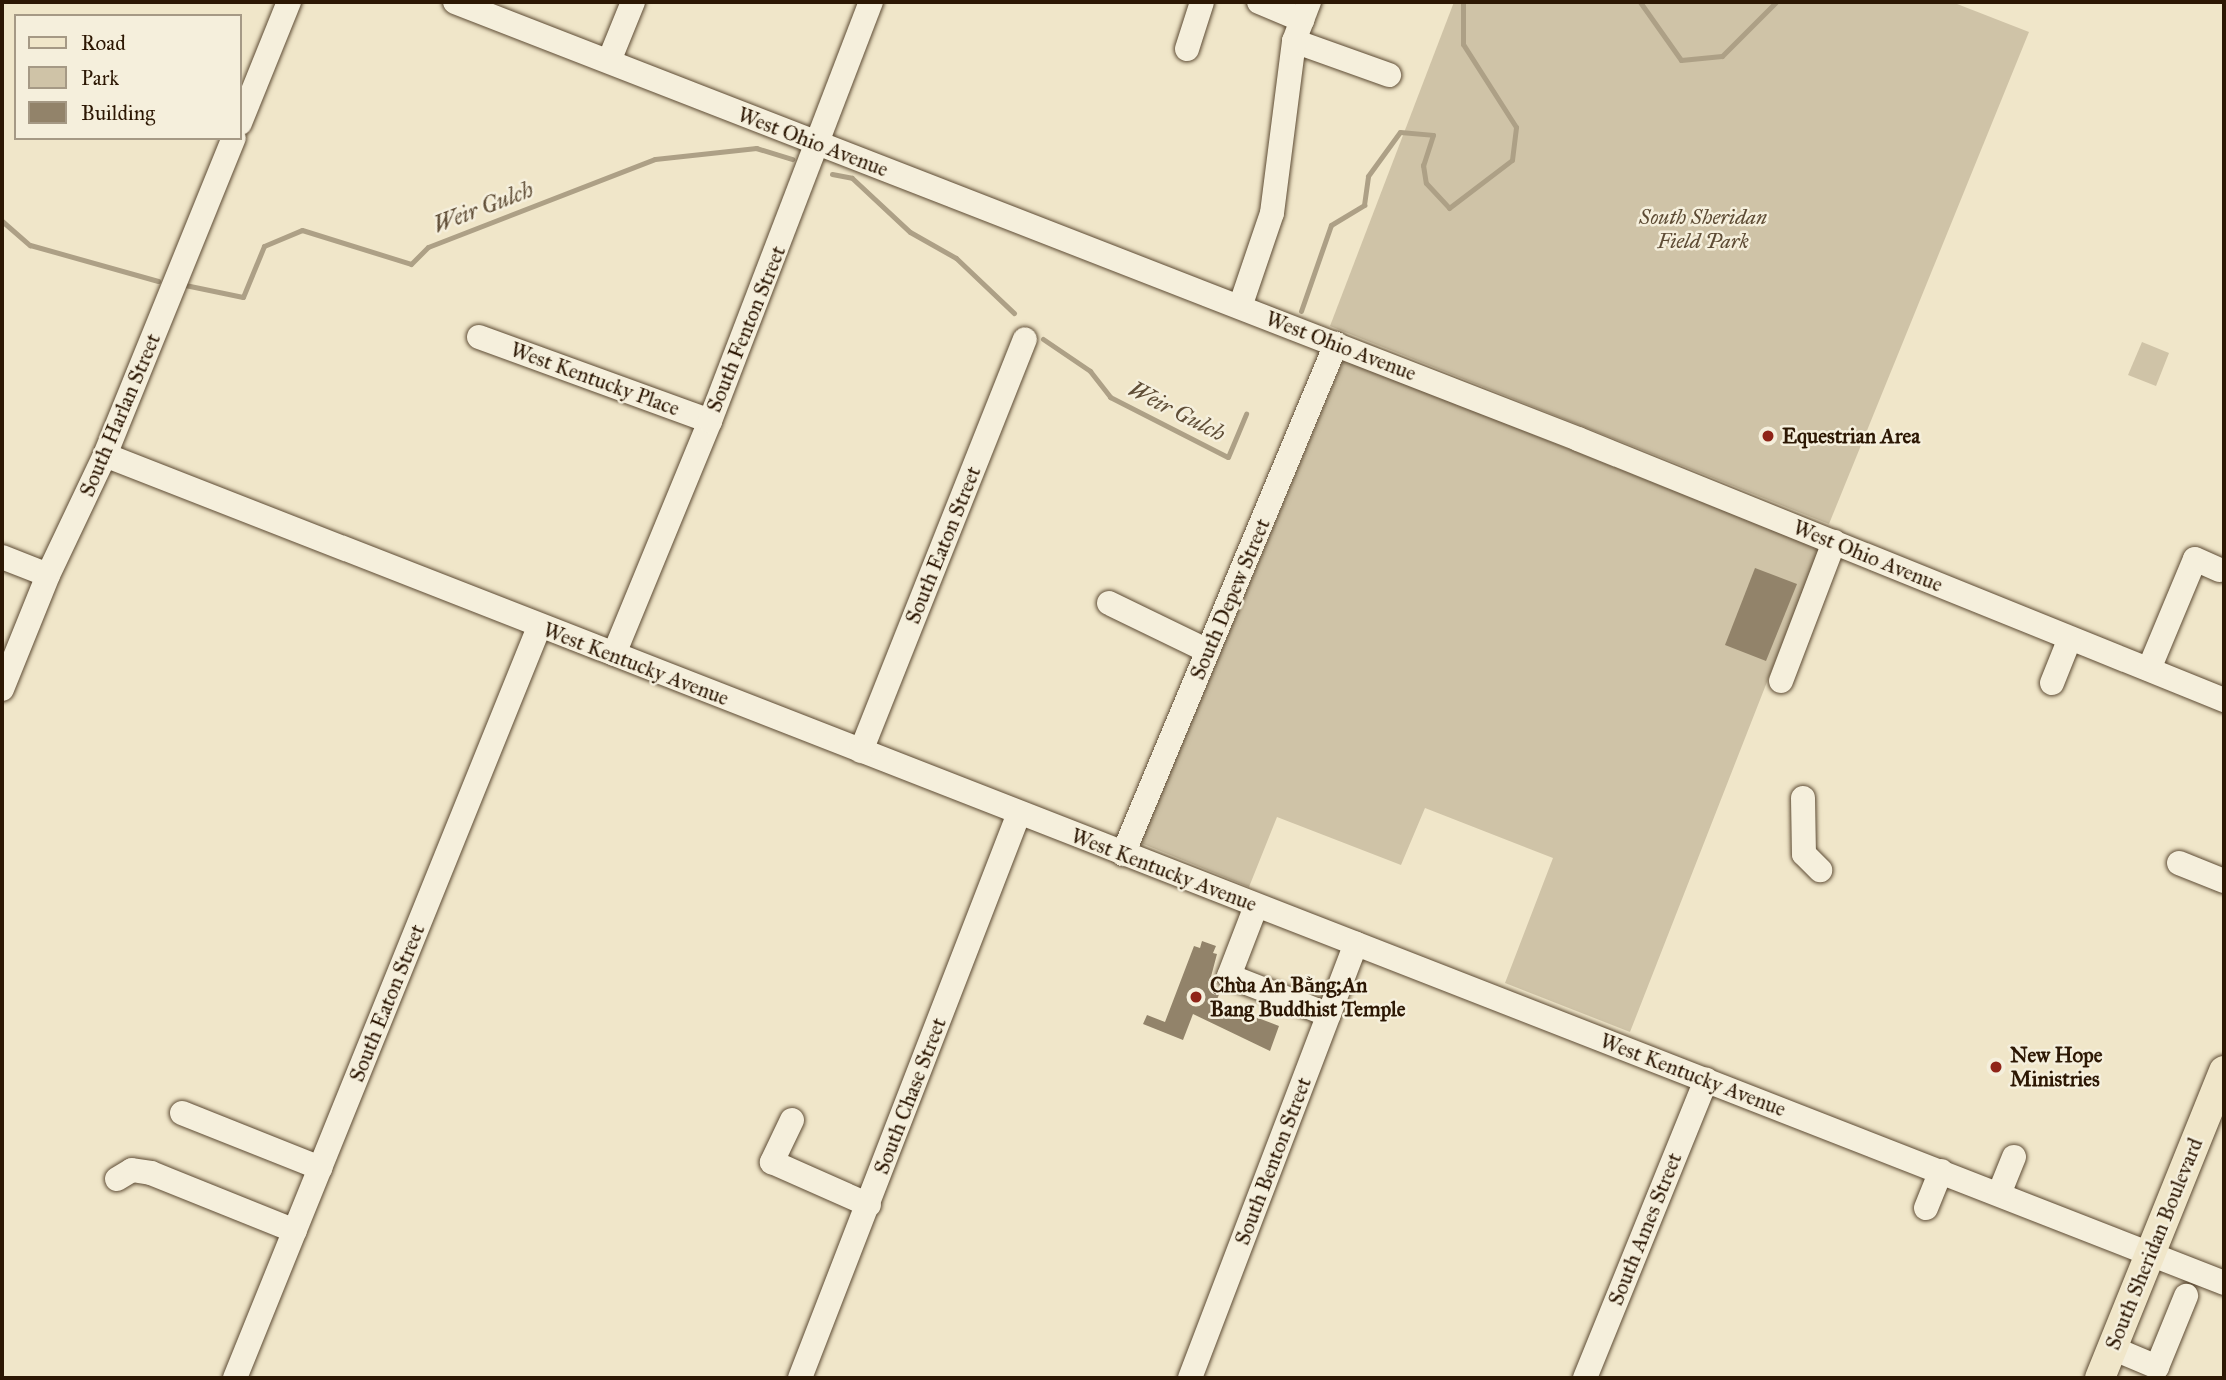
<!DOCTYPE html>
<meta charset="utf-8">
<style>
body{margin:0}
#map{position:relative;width:2226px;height:1380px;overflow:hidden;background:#f0e6c9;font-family:"IM FELL Great Primer",serif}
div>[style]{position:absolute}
.green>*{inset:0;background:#cfc3a7}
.stream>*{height:5px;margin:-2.5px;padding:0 2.5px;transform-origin:2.5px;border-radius:2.5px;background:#ada086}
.building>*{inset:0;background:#92836a}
.roads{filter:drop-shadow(0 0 2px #5d4b34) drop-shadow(0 0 2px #5d4b34)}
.minor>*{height:24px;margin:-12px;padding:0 12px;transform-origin:12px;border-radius:12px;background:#f5efdc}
.major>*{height:30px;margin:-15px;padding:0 15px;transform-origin:15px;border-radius:15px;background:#f0e6c9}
.dots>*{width:19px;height:19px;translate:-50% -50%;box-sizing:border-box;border:4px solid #f5efdc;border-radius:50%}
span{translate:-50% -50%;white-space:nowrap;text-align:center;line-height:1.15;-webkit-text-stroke:5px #f5efdc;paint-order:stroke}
.street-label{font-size:21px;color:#2c1703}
.park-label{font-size:21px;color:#5d4b34;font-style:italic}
.poi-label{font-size:21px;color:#2c1703;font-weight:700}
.left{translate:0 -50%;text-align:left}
.water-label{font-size:23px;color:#604e37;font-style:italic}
.frame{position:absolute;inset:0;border:4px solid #2c1703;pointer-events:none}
.legend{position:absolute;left:14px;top:14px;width:228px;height:126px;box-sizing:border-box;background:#f5efdc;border:2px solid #a59985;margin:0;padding:9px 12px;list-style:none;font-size:21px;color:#2c1703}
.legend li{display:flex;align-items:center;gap:14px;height:35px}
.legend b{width:35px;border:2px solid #a59985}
</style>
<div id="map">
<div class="green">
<i style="clip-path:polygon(1454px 2px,1952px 2px,2029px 32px,1829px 524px,1330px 326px)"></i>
<i style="clip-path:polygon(2142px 342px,2169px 353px,2156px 386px,2128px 375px)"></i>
<i style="clip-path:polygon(1344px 359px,1819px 549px,1630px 1032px,1505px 983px,1553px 858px,1425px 808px,1401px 865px,1277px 817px,1249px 887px,1141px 843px)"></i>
</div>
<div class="stream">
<i style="left:1640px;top:2px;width:71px;rotate:54.7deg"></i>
<i style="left:1681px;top:60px;width:41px;rotate:-5.6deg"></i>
<i style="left:1722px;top:56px;width:76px;rotate:-45deg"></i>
<i style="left:832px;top:174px;width:20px;rotate:11deg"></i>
<i style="left:852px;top:178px;width:79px;rotate:43deg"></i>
<i style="left:910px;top:232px;width:53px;rotate:29.5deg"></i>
<i style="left:956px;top:258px;width:80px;rotate:43.5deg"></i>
<i style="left:2px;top:221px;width:37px;rotate:41deg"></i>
<i style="left:30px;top:245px;width:133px;rotate:15.7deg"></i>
<i style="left:185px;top:285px;width:59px;rotate:11.7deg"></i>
<i style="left:243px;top:297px;width:55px;rotate:-67.6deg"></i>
<i style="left:264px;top:246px;width:41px;rotate:-22.8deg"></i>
<i style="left:302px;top:230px;width:114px;rotate:17.3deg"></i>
<i style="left:411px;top:264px;width:24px;rotate:-45deg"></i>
<i style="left:428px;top:247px;width:243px;rotate:-21.2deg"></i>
<i style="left:655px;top:159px;width:102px;rotate:-6.2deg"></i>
<i style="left:756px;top:148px;width:38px;rotate:17deg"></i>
<i style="left:1301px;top:311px;width:91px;rotate:-70.8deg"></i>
<i style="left:1331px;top:225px;width:39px;rotate:-31deg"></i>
<i style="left:1364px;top:205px;width:29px;rotate:-82deg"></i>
<i style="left:1368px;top:176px;width:54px;rotate:-54deg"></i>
<i style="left:1400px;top:132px;width:33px;rotate:5deg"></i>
<i style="left:1433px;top:135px;width:32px;rotate:108deg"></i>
<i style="left:1423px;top:165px;width:18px;rotate:81deg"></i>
<i style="left:1426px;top:183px;width:34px;rotate:47deg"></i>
<i style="left:1449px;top:208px;width:79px;rotate:-37.3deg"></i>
<i style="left:1512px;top:160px;width:33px;rotate:-83deg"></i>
<i style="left:1516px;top:127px;width:98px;rotate:-122.6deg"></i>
<i style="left:1463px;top:44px;width:42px;rotate:-90deg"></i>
<i style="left:1043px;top:339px;width:57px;rotate:34.2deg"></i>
<i style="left:1090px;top:371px;width:33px;rotate:52deg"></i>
<i style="left:1110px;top:397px;width:132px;rotate:27deg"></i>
<i style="left:1228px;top:457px;width:47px;rotate:-67.3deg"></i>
</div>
<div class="building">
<i style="clip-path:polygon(1755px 568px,1797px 584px,1766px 661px,1725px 645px)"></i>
<i style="clip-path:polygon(1202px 941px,1216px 946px,1213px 953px,1217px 954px,1208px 988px,1220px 992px,1216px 1002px,1279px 1026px,1270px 1051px,1193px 1014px,1183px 1040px,1143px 1024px,1147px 1015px,1165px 1022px,1194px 946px,1200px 948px)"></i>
</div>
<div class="roads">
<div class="minor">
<i style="left:455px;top:2px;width:1205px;rotate:21.26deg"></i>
<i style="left:1578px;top:439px;width:697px;rotate:22deg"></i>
<i style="left:1259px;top:2px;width:47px;rotate:22.7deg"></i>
<i style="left:1294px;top:41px;width:101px;rotate:19.7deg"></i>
<i style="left:1187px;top:49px;width:49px;rotate:-72.3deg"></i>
<i style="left:609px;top:61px;width:64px;rotate:-67.9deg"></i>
<i style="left:240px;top:123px;width:131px;rotate:-68deg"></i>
<i style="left:1240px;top:307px;width:99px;rotate:-71.2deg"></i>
<i style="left:1272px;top:213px;width:173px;rotate:-82.7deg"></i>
<i style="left:1294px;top:41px;width:42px;rotate:-69deg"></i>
<i style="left:479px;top:337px;width:246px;rotate:20deg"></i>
<i style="left:105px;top:455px;width:2275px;rotate:21.34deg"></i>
<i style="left:2px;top:557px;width:49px;rotate:21.4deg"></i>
<i style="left:1109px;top:603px;width:110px;rotate:25.9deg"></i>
<i style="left:614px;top:654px;width:252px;rotate:-67.6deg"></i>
<i style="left:710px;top:421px;width:449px;rotate:-69deg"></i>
<i style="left:2149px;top:669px;width:119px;rotate:-67.3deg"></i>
<i style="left:2195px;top:559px;width:27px;rotate:24deg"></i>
<i style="left:1781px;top:681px;width:149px;rotate:-69.1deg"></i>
<i style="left:2052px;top:683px;width:48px;rotate:-68.2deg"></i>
<i style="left:2px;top:689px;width:123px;rotate:-68deg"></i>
<i style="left:48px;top:575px;width:133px;rotate:-64.6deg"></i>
<i style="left:105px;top:455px;width:342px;rotate:-67.9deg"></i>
<i style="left:861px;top:751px;width:443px;rotate:-68.3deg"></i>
<i style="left:1803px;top:798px;width:56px;rotate:89deg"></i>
<i style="left:1804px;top:854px;width:23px;rotate:45deg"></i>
<i style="left:1123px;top:854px;width:553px;rotate:-67.33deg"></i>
<i style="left:2179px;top:863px;width:48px;rotate:21.8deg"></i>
<i style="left:1256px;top:906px;width:75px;rotate:111.1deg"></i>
<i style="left:1229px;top:976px;width:107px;rotate:21.3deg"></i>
<i style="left:182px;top:1113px;width:149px;rotate:21.7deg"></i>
<i style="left:792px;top:1120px;width:47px;rotate:115.5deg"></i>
<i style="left:772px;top:1162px;width:106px;rotate:23.9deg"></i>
<i style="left:117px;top:1179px;width:17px;rotate:-31deg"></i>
<i style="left:132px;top:1170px;width:19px;rotate:9deg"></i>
<i style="left:151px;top:1173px;width:155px;rotate:21.9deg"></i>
<i style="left:1999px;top:1194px;width:40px;rotate:-68deg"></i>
<i style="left:1926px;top:1208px;width:40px;rotate:-68deg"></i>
<i style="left:2112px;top:1348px;width:49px;rotate:22.9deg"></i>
<i style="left:2157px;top:1367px;width:77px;rotate:-67.8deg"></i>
<i style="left:235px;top:1378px;width:810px;rotate:-67.96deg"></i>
<i style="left:800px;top:1378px;width:606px;rotate:-68.81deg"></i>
<i style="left:1190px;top:1378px;width:465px;rotate:-69.1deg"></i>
<i style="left:1585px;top:1378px;width:322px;rotate:-67.9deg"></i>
</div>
<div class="major">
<i style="left:2100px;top:1378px;width:331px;rotate:-68deg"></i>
</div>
</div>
<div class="dots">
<i style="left:1768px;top:436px;background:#8f2418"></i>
<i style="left:1196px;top:997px;background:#8f2418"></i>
<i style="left:1996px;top:1067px;background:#8f2418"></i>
</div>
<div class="street-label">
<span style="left:813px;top:142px;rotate:21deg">West Ohio Avenue</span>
<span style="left:746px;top:329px;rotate:-68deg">South Fenton Street</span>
<span style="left:1341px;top:346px;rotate:21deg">West Ohio Avenue</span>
<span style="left:595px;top:379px;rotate:20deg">West Kentucky Place</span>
<span style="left:120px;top:415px;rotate:-67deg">South Harlan Street</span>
<span style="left:943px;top:545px;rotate:-68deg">South Eaton Street</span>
<span style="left:1868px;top:556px;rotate:22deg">West Ohio Avenue</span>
<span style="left:1230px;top:599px;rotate:-67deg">South Depew Street</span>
<span style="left:636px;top:664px;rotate:21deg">West Kentucky Avenue</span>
<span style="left:1164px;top:870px;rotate:21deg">West Kentucky Avenue</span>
<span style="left:387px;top:1003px;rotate:-68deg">South Eaton Street</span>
<span style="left:1693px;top:1075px;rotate:21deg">West Kentucky Avenue</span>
<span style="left:910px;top:1096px;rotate:-69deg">South Chase Street</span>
<span style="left:1273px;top:1161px;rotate:-69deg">South Benton Street</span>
<span style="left:1645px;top:1229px;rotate:-68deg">South Ames Street</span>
<span style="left:2154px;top:1244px;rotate:-68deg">South Sheridan Boulevard</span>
</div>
<div class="park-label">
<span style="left:1703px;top:229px">South Sheridan<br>Field Park</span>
</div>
<div class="poi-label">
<span class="left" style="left:1782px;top:436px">Equestrian Area</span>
<span class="left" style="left:1210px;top:997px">Chùa An Bằng;An<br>Bang Buddhist Temple</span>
<span class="left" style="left:2010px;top:1067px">New Hope<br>Ministries</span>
</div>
<div class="water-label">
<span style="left:483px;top:207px;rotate:-21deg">Weir Gulch</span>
<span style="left:1177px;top:411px;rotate:27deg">Weir Gulch</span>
</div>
<div class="frame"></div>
<ul class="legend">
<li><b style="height:9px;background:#f0e6c9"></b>Road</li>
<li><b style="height:19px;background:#cfc3a7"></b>Park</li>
<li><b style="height:19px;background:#92836a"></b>Building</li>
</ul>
</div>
